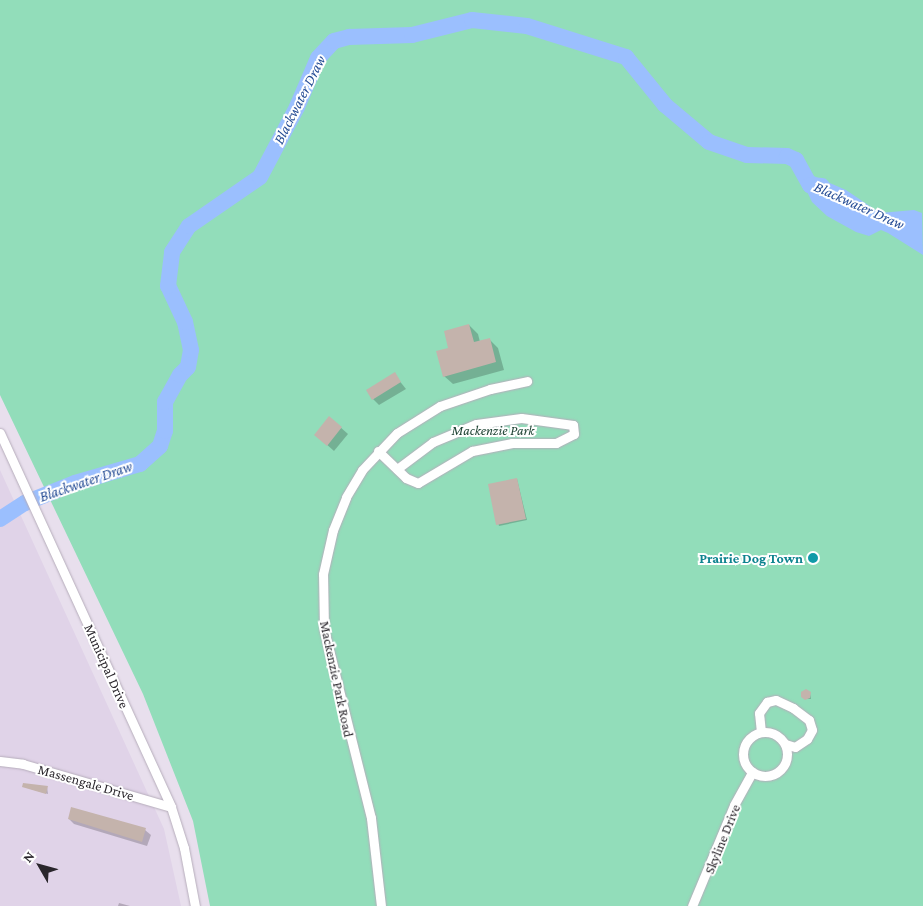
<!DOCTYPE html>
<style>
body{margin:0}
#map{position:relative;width:923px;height:906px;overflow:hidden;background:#e8dfed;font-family:"Crimson Pro",serif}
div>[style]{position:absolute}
.built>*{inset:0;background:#e0d3e8}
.green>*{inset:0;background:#92ddba}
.water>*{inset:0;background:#9bbffe}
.shadow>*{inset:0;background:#0003}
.river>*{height:16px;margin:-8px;padding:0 8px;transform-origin:8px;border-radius:8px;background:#9bbffe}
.building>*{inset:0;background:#c4b3ac}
.roads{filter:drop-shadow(0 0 1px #b6adbb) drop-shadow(0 0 1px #b6adbb)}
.minor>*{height:9px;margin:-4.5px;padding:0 4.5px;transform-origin:4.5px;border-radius:4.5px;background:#fff}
.minor>.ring{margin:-4.5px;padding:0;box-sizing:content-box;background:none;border:9px solid #fff;border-radius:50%}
.dots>*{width:14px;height:14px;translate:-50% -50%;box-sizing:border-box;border:2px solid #fff;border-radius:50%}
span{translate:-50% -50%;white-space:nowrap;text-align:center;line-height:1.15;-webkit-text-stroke:4px #fff;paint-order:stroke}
.park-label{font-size:14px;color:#1e4333;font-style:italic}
.culture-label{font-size:14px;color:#0d838f;font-weight:700}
.right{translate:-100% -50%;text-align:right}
.street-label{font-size:14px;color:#2a262c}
.water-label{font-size:15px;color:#254c95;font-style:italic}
.north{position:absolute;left:15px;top:841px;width:50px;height:50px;-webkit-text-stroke:4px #fff;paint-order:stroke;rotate:308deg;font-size:14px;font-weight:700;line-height:20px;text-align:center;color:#2a262c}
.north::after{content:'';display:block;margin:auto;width:18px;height:22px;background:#2a262c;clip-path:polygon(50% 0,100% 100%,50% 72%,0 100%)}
</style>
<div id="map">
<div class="built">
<i style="clip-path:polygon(0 470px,164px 829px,181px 906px,0 906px)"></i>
</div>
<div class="green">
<i style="clip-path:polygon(0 0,923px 0,923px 906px,210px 906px,193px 821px,143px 694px,0 395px)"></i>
</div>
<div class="water">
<i style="clip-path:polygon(809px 174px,846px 190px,880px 213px,914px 210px,922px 213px,923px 255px,888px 233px,881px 230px,869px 236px,856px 232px,827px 216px,812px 202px,803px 183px,802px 178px)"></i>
</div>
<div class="shadow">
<i style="clip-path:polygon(469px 325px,478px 334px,480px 342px,489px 339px,498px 348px,504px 370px,453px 384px,444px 376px,450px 349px)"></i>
<i style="clip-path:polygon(394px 374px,406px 389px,379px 405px,373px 399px)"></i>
<i style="clip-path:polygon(330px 418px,348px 434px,334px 451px,316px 435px)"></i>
<i style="clip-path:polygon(517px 479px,527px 520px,499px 526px,489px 485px)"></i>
<i style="clip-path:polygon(810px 693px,811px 699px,804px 699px)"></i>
<i style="clip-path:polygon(47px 787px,48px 794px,31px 789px)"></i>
<i style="clip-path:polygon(69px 819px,145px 830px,151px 835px,147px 846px,74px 824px)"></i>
<i style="clip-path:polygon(119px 903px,130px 906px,118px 906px)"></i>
</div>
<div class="river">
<i style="left:0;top:519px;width:30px;rotate:-33deg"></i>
<i style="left:25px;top:503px;width:54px;rotate:-21.8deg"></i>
<i style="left:75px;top:483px;width:68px;rotate:-16.3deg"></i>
<i style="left:140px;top:464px;width:27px;rotate:-42deg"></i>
<i style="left:160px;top:446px;width:16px;rotate:-72deg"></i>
<i style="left:165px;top:431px;width:29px;rotate:-90deg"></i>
<i style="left:165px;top:402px;width:31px;rotate:-61deg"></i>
<i style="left:180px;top:375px;width:11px;rotate:-45deg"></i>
<i style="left:188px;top:367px;width:17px;rotate:-80deg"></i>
<i style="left:191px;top:350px;width:29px;rotate:-102deg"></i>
<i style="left:185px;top:322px;width:40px;rotate:-115deg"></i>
<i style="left:168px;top:286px;width:34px;rotate:-83deg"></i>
<i style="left:172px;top:252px;width:31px;rotate:-57deg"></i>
<i style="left:189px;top:226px;width:86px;rotate:-34.6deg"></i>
<i style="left:260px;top:177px;width:79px;rotate:-62.1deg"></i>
<i style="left:297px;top:107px;width:53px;rotate:-66.8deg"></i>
<i style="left:318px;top:58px;width:23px;rotate:-47deg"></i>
<i style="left:334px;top:41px;width:16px;rotate:-15deg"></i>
<i style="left:349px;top:37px;width:63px;rotate:-1.8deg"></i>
<i style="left:412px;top:35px;width:62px;rotate:-14deg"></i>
<i style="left:472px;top:20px;width:55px;rotate:6.2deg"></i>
<i style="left:527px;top:26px;width:104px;rotate:17.4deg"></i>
<i style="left:626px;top:57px;width:62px;rotate:50.9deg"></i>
<i style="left:665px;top:105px;width:57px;rotate:40.1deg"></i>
<i style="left:709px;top:142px;width:40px;rotate:18.9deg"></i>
<i style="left:747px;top:155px;width:40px;rotate:1.4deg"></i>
<i style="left:787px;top:156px;width:10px;rotate:24deg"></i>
<i style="left:796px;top:160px;width:29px;rotate:61deg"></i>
<i style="left:810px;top:185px;width:12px;rotate:5deg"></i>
</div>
<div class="building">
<i style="clip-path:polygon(469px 324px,474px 342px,490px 338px,496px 362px,443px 377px,436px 351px,448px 348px,444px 331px)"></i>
<i style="clip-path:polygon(395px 372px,401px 382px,372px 400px,366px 390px)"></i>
<i style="clip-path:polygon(329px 416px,342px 427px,327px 446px,314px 435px)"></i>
<i style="clip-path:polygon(517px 478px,526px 519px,496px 525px,488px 484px)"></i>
<i style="clip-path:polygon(806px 689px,811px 692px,810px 698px,805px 700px,801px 697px,801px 692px)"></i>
<i style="clip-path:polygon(23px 783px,48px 786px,46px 794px,22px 787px)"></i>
<i style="clip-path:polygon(71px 807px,146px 828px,142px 842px,68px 819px)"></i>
</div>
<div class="roads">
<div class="minor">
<i style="left:0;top:433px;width:411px;rotate:65.4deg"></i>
<i style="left:171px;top:807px;width:43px;rotate:72.4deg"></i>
<i style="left:184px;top:848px;width:59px;rotate:79.3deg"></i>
<i style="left:378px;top:451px;width:39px;rotate:44deg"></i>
<i style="left:406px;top:478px;width:13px;rotate:23deg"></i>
<i style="left:418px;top:483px;width:63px;rotate:-30.7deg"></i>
<i style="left:472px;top:451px;width:41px;rotate:-11.3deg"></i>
<i style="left:512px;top:443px;width:44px"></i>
<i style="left:556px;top:443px;width:20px;rotate:-27deg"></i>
<i style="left:574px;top:434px;width:9px;rotate:-96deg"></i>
<i style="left:573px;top:425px;width:52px;rotate:-172.3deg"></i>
<i style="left:521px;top:418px;width:45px;rotate:172.4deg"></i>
<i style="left:476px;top:424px;width:47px;rotate:157.3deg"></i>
<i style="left:433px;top:442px;width:45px;rotate:143.1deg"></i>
<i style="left:761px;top:732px;width:19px;rotate:-96deg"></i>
<i style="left:759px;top:713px;width:14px;rotate:-54deg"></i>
<i style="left:767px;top:702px;width:9px;rotate:-13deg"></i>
<i style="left:776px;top:700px;width:19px;rotate:25deg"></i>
<i style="left:793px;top:708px;width:20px;rotate:37deg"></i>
<i style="left:809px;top:720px;width:10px;rotate:73deg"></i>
<i style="left:812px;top:730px;width:10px;rotate:119deg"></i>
<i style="left:807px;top:739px;width:14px;rotate:146deg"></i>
<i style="left:795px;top:747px;width:10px;rotate:-163deg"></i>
<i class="ring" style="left:743px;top:732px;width:35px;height:35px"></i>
<i style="left:0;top:761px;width:23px;rotate:7deg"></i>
<i style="left:23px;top:764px;width:154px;rotate:16.2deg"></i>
<i style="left:381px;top:906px;width:89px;rotate:-96.5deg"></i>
<i style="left:371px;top:818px;width:195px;rotate:-104deg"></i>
<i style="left:324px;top:629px;width:55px;rotate:-91deg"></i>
<i style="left:323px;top:574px;width:45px;rotate:-77.2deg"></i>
<i style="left:333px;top:530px;width:35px;rotate:-68deg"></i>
<i style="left:346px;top:497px;width:31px;rotate:-59deg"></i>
<i style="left:362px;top:470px;width:51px;rotate:-46.6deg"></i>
<i style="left:397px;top:433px;width:51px;rotate:-32.1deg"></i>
<i style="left:440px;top:406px;width:53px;rotate:-18.8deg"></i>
<i style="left:490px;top:389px;width:38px;rotate:-12deg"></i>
<i style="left:692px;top:906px;width:109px;rotate:-67.4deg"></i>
<i style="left:734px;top:805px;width:38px;rotate:-61deg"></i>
</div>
</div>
<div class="dots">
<i style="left:813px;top:558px;background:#0f9aa8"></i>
</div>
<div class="park-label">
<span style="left:493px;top:430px">Mackenzie Park</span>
</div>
<div class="culture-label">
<span class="right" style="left:803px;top:558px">Prairie Dog Town</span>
</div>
<div class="street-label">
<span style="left:107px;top:666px;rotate:66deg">Municipal Drive</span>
<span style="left:337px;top:679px;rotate:78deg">Mackenzie Park Road</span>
<span style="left:86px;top:782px;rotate:16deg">Massengale Drive</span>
<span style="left:722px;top:839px;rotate:-68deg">Skyline Drive</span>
</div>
<div class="water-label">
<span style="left:300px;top:100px;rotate:-63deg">Blackwater Draw</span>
<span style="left:859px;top:206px;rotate:24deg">Blackwater Draw</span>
<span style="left:86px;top:482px;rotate:-19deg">Blackwater Draw</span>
</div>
<div class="north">N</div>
</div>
